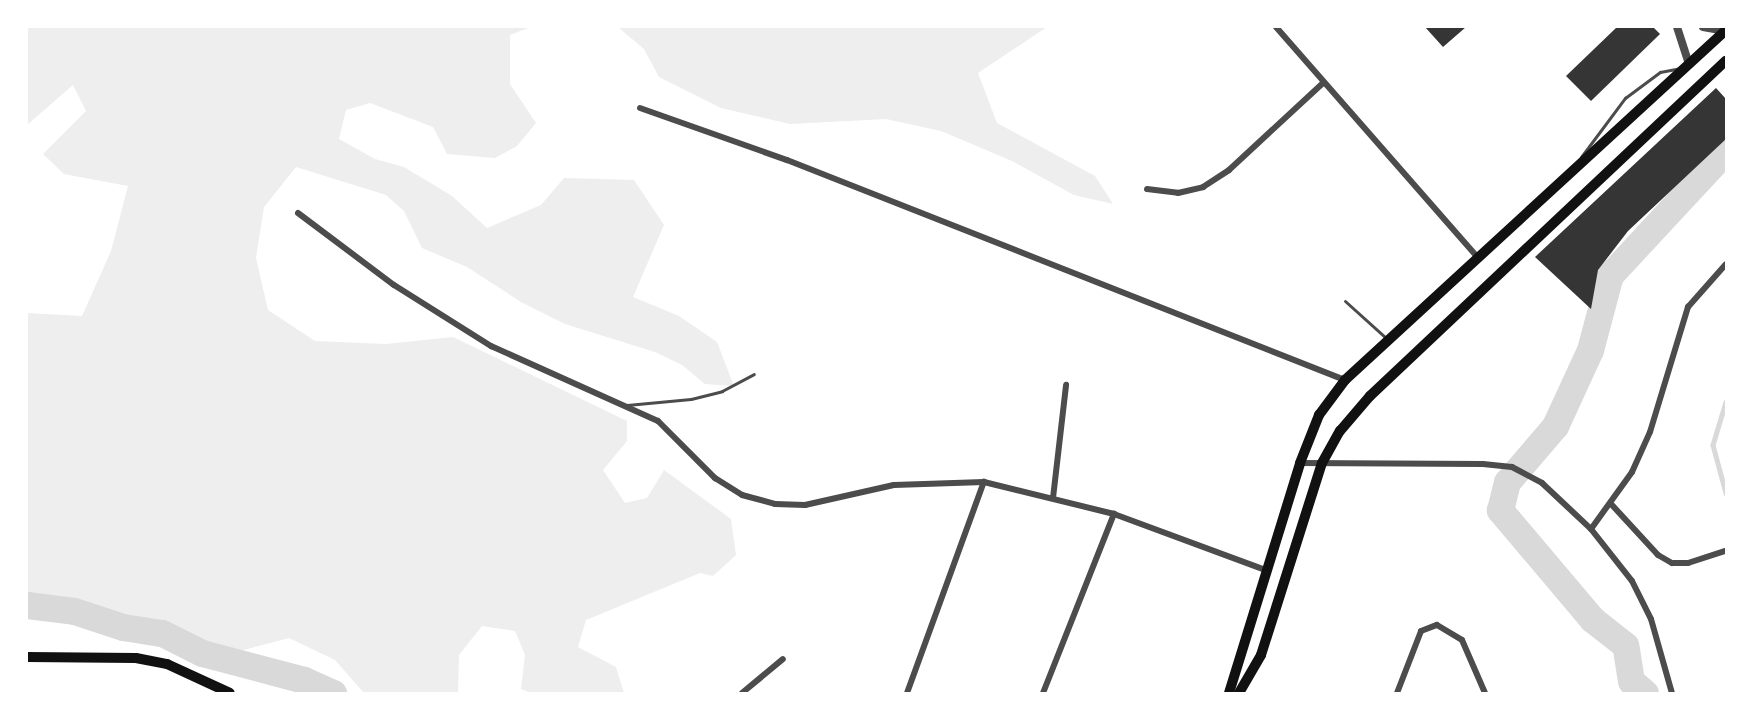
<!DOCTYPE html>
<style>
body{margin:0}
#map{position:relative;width:1753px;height:720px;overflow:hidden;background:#fff;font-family:"IBM Plex Sans",sans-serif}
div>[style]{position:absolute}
.green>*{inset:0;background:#eee}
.stream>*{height:4.5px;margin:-2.25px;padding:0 2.25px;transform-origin:2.25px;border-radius:2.25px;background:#d9d9d9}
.river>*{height:27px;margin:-13.5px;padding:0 13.5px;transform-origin:13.5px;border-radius:13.5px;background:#d9d9d9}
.building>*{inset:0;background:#353535}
.service>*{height:3px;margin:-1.5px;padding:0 1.5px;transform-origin:1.5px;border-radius:1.5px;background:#4c4c4c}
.minor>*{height:6px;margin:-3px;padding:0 3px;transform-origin:3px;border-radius:3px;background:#4c4c4c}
.tertiary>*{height:8px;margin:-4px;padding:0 4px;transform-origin:4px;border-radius:4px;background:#4c4c4c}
.primary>*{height:10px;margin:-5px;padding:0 5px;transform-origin:5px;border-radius:5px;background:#111}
span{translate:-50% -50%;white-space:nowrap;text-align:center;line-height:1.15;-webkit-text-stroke:6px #fff;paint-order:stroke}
.frame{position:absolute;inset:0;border:28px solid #fff;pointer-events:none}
</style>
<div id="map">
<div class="green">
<i style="clip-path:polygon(27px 27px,531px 27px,510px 35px,510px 84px,536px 123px,517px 146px,495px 158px,447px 154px,433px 127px,370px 103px,346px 110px,339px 139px,375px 159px,404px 167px,452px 196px,487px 228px,541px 205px,564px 178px,634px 180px,664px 225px,633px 297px,679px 316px,717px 342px,734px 386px,705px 384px,682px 365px,655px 352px,565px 324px,521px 302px,467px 267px,422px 248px,404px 211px,386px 195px,296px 167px,264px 207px,256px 258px,268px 310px,315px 341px,386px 344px,453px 337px,627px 421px,627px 441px,603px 470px,625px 503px,647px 498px,664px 470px,731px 519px,736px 555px,713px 576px,700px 573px,586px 620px,578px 647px,616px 667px,624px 693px,531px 693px,521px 689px,525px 655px,515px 631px,482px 626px,459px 655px,458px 693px,364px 693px,335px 660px,289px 638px,236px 652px,130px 615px,57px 597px,27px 605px,27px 313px,82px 316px,111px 251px,128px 186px,64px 174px,43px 154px,86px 111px,73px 85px,27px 125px)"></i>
<i style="clip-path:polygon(609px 27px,1047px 27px,978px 73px,997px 123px,1095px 176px,1113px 204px,1074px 195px,1012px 161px,941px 131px,886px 119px,790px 124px,721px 108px,659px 77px,644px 49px,619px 28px)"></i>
</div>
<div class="stream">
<i style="left:1726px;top:402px;width:45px;rotate:106.8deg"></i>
<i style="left:1713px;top:445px;width:50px;rotate:74.8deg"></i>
</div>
<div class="river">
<i style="left:27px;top:605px;width:47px;rotate:7.3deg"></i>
<i style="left:74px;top:611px;width:52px;rotate:18.1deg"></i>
<i style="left:123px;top:627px;width:39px;rotate:9deg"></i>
<i style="left:162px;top:633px;width:45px;rotate:26.6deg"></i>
<i style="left:202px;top:653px;width:106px;rotate:14.8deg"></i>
<i style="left:304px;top:680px;width:32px;rotate:24deg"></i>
<i style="left:1645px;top:693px;width:18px;rotate:-139deg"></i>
<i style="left:1631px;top:681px;width:36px;rotate:-99deg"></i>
<i style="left:1625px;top:645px;width:42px;rotate:-141.8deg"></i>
<i style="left:1592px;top:619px;width:143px;rotate:-130.2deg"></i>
<i style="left:1500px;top:510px;width:29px;rotate:-76deg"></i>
<i style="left:1507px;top:482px;width:74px;rotate:-49.4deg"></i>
<i style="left:1555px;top:426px;width:84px;rotate:-65.3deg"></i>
<i style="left:1590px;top:350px;width:78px;rotate:-75.1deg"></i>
<i style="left:1610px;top:275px;width:171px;rotate:-47.1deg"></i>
</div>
<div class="building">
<i style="clip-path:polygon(1425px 27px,1466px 27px,1443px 47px)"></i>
<i style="clip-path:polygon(1617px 27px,1653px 27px,1660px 34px,1591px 101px,1566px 76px)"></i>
<i style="clip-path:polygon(1716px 88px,1726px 99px,1726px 139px,1628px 231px,1598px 270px,1591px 309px,1535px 257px)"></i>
</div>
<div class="service">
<i style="left:1581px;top:157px;width:74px;rotate:-53.3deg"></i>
<i style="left:1625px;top:98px;width:44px;rotate:-36.6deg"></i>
<i style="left:1660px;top:72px;width:20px;rotate:-11deg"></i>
<i style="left:1345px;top:301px;width:57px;rotate:42.1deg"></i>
<i style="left:627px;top:405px;width:64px;rotate:-5.4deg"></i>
<i style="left:691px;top:399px;width:32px;rotate:-14deg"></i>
<i style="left:722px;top:391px;width:36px;rotate:-28deg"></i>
</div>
<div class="minor">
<i style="left:1276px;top:27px;width:308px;rotate:48.8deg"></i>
<i style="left:640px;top:108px;width:156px;rotate:19.5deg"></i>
<i style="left:787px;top:160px;width:600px;rotate:21.52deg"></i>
<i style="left:1147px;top:189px;width:31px;rotate:7deg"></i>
<i style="left:1178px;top:193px;width:26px;rotate:-13deg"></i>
<i style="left:1203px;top:187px;width:31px;rotate:-33deg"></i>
<i style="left:1229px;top:170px;width:127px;rotate:-42.8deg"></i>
<i style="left:298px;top:213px;width:120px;rotate:36.9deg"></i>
<i style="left:394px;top:285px;width:115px;rotate:32.2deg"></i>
<i style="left:491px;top:346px;width:183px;rotate:24.2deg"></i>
<i style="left:658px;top:421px;width:81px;rotate:45deg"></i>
<i style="left:715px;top:478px;width:32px;rotate:32deg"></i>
<i style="left:742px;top:495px;width:34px;rotate:15deg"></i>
<i style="left:775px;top:504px;width:30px;rotate:2deg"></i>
<i style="left:805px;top:505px;width:91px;rotate:-12.7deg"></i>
<i style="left:894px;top:485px;width:90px;rotate:-1.9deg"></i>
<i style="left:984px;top:482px;width:134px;rotate:13.8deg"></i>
<i style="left:1114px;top:514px;width:164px;rotate:20.3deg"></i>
<i style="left:1300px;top:463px;width:183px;rotate:0.3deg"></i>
<i style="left:1483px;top:464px;width:29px;rotate:6deg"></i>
<i style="left:1512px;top:467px;width:34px;rotate:28deg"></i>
<i style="left:1542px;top:483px;width:67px;rotate:43.2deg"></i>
<i style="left:1591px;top:529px;width:66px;rotate:51.7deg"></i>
<i style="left:1632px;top:581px;width:42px;rotate:63.4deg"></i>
<i style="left:1651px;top:619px;width:77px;rotate:74.2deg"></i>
<i style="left:1053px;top:498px;width:114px;rotate:-83.4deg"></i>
<i style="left:1612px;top:505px;width:68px;rotate:47.4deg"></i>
<i style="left:1658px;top:555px;width:16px;rotate:30deg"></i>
<i style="left:1672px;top:563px;width:16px"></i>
<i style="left:1688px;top:563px;width:40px;rotate:-18deg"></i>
<i style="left:1591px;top:529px;width:70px;rotate:-54.3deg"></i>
<i style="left:1632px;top:472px;width:44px;rotate:-65.8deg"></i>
<i style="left:1650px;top:432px;width:131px;rotate:-73.1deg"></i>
<i style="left:1688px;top:307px;width:57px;rotate:-48.5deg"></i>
<i style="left:742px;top:693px;width:53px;rotate:-39.7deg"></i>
<i style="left:907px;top:693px;width:225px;rotate:-70deg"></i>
<i style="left:1043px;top:693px;width:193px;rotate:-68.4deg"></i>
<i style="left:1397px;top:693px;width:66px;rotate:-68.8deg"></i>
<i style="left:1421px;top:631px;width:17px;rotate:-21deg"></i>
<i style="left:1437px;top:625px;width:29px;rotate:31deg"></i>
<i style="left:1462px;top:640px;width:58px;rotate:66.5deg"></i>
</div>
<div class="tertiary">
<i style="left:1677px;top:27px;width:38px;rotate:72deg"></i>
<i style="left:1703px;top:27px;width:23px;rotate:10deg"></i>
</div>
<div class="primary">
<i style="left:27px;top:657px;width:109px;rotate:0.5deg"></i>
<i style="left:136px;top:658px;width:32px;rotate:11deg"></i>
<i style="left:167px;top:664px;width:69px;rotate:24.7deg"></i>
<i style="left:1229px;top:693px;width:241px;rotate:-72.8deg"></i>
<i style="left:1300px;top:463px;width:52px;rotate:-68.4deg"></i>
<i style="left:1319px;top:415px;width:44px;rotate:-53.4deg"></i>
<i style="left:1345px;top:380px;width:517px;rotate:-42.57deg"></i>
<i style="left:1239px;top:693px;width:44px;rotate:-59.9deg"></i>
<i style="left:1261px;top:655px;width:201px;rotate:-72.4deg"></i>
<i style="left:1322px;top:463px;width:37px;rotate:-61deg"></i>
<i style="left:1340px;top:431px;width:46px;rotate:-49.4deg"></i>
<i style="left:1370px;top:396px;width:489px;rotate:-43.3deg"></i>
</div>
<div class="frame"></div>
</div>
